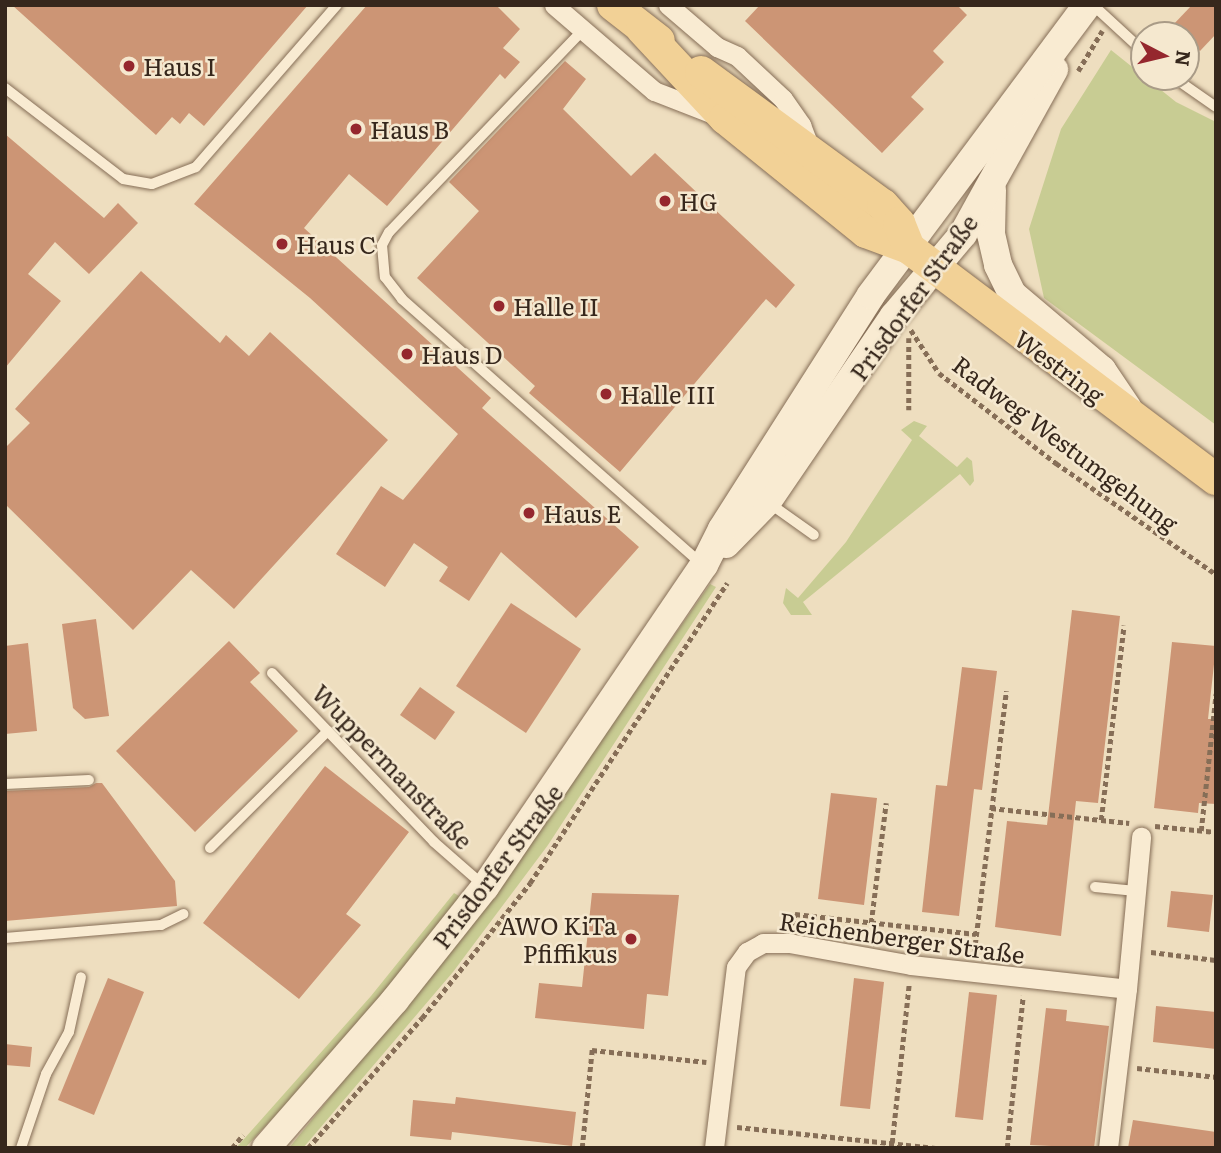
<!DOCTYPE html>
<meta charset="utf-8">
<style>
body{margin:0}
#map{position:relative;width:1221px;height:1153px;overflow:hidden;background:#eedebf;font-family:Literata,serif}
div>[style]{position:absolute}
.green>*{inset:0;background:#c8cc93}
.building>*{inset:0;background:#cc9575}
.path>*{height:4.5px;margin-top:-2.25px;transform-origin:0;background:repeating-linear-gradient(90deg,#866e57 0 5px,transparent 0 8.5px)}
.roads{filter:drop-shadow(0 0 2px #866e57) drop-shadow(0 0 2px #866e57)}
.service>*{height:10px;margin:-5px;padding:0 5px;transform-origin:5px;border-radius:5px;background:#f9ebd2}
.minor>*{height:19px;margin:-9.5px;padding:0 9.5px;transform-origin:9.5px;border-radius:9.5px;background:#f9ebd2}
.secondary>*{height:28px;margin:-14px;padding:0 14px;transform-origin:14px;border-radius:14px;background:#f9ebd2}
.primary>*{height:32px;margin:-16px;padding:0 16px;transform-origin:16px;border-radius:16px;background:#f2d196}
.dots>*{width:19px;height:19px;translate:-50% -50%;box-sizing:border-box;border:4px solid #f5e8cf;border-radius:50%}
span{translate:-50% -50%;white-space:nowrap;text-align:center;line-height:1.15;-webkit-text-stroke:5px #f5e8cf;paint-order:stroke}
.poi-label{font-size:24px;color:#36271c}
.left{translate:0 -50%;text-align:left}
.right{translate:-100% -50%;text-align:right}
.street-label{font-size:24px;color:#36271c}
.frame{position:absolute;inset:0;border:7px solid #36271c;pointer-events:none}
.north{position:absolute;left:1130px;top:21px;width:70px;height:70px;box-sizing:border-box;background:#f5e8cf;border:2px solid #a99b87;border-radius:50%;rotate:97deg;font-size:19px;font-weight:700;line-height:28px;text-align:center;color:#36271c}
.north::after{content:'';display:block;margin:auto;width:24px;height:32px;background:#95272e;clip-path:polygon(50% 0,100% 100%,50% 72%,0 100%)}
</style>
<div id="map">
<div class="green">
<i style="clip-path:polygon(1111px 50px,1176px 102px,1216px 122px,1216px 425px,1044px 298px,1029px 229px,1061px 129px)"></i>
<i style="clip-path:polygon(914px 421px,927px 426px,919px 436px,957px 467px,967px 457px,972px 461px,974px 481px,970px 486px,960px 474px,803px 602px,812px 615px,791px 615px,783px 603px,786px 588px,798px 598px,846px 542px,912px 440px,901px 430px)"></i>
<i style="clip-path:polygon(710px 584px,716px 587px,548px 845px,453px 972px,303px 1148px,289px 1148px,495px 893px)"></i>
<i style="clip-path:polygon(454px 893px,459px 896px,457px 906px,381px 1002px,245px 1148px,236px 1148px,371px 996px)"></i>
</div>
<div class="building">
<i style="clip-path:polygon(12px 5px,308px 5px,204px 126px,189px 113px,180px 124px,172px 117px,156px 135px)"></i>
<i style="clip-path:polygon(367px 5px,496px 5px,520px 29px,503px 48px,520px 62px,505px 79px,500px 74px,387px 206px,349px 174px,304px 228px,491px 398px,482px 408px,639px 547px,576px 618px,501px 552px,469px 601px,439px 581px,448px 567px,414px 543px,385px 587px,336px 554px,381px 486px,403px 500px,458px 434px,310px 298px,194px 204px)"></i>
<i style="clip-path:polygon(760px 5px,957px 5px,967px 15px,933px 51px,944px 62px,911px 97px,924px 109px,882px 153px,745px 21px)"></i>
<i style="clip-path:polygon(1192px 5px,1216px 5px,1216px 34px,1200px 51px,1172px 26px)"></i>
<i style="clip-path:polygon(565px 61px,586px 79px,563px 109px,631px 176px,655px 153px,795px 285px,776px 308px,766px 299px,620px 472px,529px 393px,535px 386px,417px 278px,479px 211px,449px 182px)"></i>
<i style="clip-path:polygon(5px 134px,104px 218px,118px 203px,138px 223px,89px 274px,55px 242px,28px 274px,61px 301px,5px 368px)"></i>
<i style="clip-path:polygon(141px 271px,220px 343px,226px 335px,249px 356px,270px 332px,388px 440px,234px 609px,191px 570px,133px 630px,5px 504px,5px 448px,30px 423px,15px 409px)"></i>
<i style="clip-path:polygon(511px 603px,581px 649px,526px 733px,456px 686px)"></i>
<i style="clip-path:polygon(1072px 610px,1120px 616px,1098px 803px,1076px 801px,1061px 936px,995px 927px,1007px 821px,1047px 825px)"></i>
<i style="clip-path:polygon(96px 619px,109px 716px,85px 719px,73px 708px,62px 624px)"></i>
<i style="clip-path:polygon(229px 641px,260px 673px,250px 682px,298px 731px,195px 832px,116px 751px)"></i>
<i style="clip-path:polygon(1172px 642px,1216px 646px,1208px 719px,1216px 719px,1216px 804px,1199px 803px,1198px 813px,1154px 808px)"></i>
<i style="clip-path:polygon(28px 643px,37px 731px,5px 734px,5px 646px)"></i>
<i style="clip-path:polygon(962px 667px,997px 671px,982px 790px,974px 789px,959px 916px,922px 912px,936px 785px,947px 786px)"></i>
<i style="clip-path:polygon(420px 687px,455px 712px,435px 740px,400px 715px)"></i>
<i style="clip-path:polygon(325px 766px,409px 832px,346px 914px,361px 925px,299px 999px,203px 923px)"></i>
<i style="clip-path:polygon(96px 783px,102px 783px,175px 881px,177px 906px,5px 921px,5px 791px,89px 787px)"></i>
<i style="clip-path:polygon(831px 793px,877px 798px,864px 905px,818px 899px)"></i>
<i style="clip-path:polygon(1171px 891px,1213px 895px,1209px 932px,1167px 927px)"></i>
<i style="clip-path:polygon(592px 893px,679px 895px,668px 996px,647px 994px,644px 1029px,535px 1018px,539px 983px,582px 987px)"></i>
<i style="clip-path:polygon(108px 978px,144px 992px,94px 1115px,58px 1100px)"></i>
<i style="clip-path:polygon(854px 978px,884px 982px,870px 1109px,840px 1106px)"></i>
<i style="clip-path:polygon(969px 992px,997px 995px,983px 1120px,955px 1117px)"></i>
<i style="clip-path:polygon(1156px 1006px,1216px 1012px,1216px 1049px,1153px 1042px)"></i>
<i style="clip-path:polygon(1046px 1008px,1067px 1010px,1066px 1021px,1109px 1026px,1094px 1148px,1030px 1145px)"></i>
<i style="clip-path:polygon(5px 1044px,32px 1047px,30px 1067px,5px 1065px)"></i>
<i style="clip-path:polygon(456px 1097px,576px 1112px,572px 1146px,452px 1132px,451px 1140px,410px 1136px,413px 1100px,455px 1104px)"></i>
<i style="clip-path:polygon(1133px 1120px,1216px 1132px,1216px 1148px,1128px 1148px)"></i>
</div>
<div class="path">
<i style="left:1078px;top:71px;width:47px;rotate:-59deg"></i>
<i style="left:911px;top:330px;width:51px;rotate:56.9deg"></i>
<i style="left:939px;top:373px;width:148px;rotate:37.6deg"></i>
<i style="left:1056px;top:463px;width:195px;rotate:34.8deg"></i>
<i style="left:909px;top:338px;width:72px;rotate:90deg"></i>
<i style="left:991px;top:808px;width:139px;rotate:6.2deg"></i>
<i style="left:1101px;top:820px;width:196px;rotate:-83.3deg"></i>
<i style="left:1155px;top:826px;width:61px;rotate:5.6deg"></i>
<i style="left:1201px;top:831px;width:138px;rotate:-83.8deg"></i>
<i style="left:871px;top:923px;width:121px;rotate:-82.9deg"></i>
<i style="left:792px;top:925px;width:11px;rotate:-75deg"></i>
<i style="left:795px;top:914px;width:182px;rotate:6.3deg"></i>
<i style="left:1151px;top:952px;width:65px;rotate:7deg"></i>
<i style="left:974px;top:953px;width:264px;rotate:-83deg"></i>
<i style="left:1137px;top:1068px;width:80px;rotate:6.5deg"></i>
<i style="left:737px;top:1127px;width:202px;rotate:6deg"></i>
<i style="left:892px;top:1143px;width:161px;rotate:-83.9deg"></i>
<i style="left:232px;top:1148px;width:17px;rotate:-50deg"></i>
<i style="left:308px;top:1148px;width:173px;rotate:-48.8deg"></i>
<i style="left:422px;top:1018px;width:173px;rotate:-51.3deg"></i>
<i style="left:530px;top:883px;width:359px;rotate:-56.7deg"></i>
<i style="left:582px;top:1148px;width:99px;rotate:-84.2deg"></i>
<i style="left:592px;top:1050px;width:115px;rotate:6deg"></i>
<i style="left:1007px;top:1148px;width:153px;rotate:-84deg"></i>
</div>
<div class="roads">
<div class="service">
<i style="left:1093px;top:5px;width:69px;rotate:42.7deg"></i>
<i style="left:583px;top:30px;width:280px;rotate:133.8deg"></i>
<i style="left:389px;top:232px;width:15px;rotate:118deg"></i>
<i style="left:382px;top:245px;width:32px;rotate:85deg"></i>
<i style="left:385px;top:277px;width:28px;rotate:52deg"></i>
<i style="left:402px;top:299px;width:400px;rotate:41.5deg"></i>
<i style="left:1173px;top:77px;width:52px;rotate:34.9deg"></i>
<i style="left:5px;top:88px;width:149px;rotate:37.6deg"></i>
<i style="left:123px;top:179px;width:29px;rotate:10deg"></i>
<i style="left:152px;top:184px;width:47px;rotate:-21.1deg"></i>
<i style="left:196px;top:167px;width:215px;rotate:-49deg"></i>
<i style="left:769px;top:503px;width:55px;rotate:35.4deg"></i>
<i style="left:272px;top:673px;width:234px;rotate:46.2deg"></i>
<i style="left:434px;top:842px;width:64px;rotate:41.2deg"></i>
<i style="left:5px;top:784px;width:84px;rotate:-2.7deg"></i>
<i style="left:210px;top:848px;width:166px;rotate:-44.8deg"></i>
<i style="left:1095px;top:887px;width:41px;rotate:5.6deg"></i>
<i style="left:5px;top:938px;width:157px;rotate:-4.8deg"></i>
<i style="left:161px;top:925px;width:25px;rotate:-26deg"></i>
<i style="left:21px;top:1148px;width:78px;rotate:-71.3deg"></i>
<i style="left:46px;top:1074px;width:48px;rotate:-61.3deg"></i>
<i style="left:69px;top:1032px;width:56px;rotate:-77.7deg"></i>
</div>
<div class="minor">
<i style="left:554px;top:5px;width:132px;rotate:40.7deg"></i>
<i style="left:654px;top:91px;width:66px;rotate:21.2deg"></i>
<i style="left:668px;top:5px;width:65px;rotate:40.6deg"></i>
<i style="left:717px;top:47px;width:22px;rotate:24deg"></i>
<i style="left:737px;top:56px;width:63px;rotate:43.1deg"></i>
<i style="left:783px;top:99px;width:32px;rotate:55deg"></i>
<i style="left:801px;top:125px;width:26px;rotate:69deg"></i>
<i style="left:714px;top:1148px;width:182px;rotate:-83.1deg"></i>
<i style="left:736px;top:967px;width:19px;rotate:-54deg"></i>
<i style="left:747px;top:952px;width:18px;rotate:-29deg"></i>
<i style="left:763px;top:943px;width:26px"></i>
<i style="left:789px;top:943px;width:124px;rotate:10.2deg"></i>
<i style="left:911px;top:965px;width:217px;rotate:6.3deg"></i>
<i style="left:1127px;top:989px;width:153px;rotate:-84.7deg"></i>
<i style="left:1108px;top:1148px;width:160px;rotate:-83.2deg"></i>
</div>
<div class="secondary">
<i style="left:992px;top:190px;width:44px;rotate:91.3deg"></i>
<i style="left:991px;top:234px;width:32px;rotate:77deg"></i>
<i style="left:998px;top:265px;width:32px;rotate:64deg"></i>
<i style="left:1012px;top:294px;width:118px;rotate:40.2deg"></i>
<i style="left:1102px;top:370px;width:45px;rotate:56deg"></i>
<i style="left:726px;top:544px;width:59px;rotate:-45.7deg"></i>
<i style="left:767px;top:502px;width:225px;rotate:-55.7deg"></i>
<i style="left:894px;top:316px;width:107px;rotate:-49.9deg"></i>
<i style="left:963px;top:234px;width:188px;rotate:-61deg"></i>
<i style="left:266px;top:1148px;width:196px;rotate:-48.9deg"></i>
<i style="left:395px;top:1000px;width:144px;rotate:-51.5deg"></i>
<i style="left:485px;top:887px;width:389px;rotate:-55.8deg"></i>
<i style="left:704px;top:565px;width:40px;rotate:-63.4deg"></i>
<i style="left:722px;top:529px;width:277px;rotate:-57.5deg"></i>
<i style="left:871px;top:295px;width:362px;rotate:-53.3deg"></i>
</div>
<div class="primary">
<i style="left:613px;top:5px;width:58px;rotate:38deg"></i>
<i style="left:642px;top:29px;width:122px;rotate:47deg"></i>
<i style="left:725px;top:118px;width:181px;rotate:39deg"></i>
<i style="left:866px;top:232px;width:46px;rotate:20.4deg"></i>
<i style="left:909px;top:248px;width:384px;rotate:37deg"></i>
<i style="left:701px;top:72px;width:225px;rotate:36.2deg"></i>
<i style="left:883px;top:205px;width:24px;rotate:48deg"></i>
<i style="left:899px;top:223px;width:27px;rotate:68deg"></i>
</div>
</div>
<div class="dots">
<i style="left:129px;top:66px;background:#95272e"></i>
<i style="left:356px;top:129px;background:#95272e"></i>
<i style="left:665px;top:201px;background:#95272e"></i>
<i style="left:282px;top:244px;background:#95272e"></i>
<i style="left:499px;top:306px;background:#95272e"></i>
<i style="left:407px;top:354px;background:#95272e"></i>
<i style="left:606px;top:394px;background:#95272e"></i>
<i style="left:529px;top:513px;background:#95272e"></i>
<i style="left:631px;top:939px;background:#95272e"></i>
</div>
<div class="poi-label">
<span class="left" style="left:143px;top:66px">Haus I</span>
<span class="left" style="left:370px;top:129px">Haus B</span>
<span class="left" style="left:679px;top:201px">HG</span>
<span class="left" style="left:296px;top:244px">Haus C</span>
<span class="left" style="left:513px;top:306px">Halle II</span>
<span class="left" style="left:421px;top:354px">Haus D</span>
<span class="left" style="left:620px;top:394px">Halle III</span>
<span class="left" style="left:543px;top:513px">Haus E</span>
<span class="right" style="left:617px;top:939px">AWO KiTa<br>Pfiffikus</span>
</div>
<div class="street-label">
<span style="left:913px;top:297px;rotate:-54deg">Prisdorfer Straße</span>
<span style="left:1060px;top:366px;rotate:37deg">Westring</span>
<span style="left:1066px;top:443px;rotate:37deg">Radweg Westumgehung</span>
<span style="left:393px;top:766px;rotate:46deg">Wuppermanstraße</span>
<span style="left:497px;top:866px;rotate:-53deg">Prisdorfer Straße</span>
<span style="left:902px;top:937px;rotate:8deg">Reichenberger Straße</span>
</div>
<div class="frame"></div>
<div class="north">N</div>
</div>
